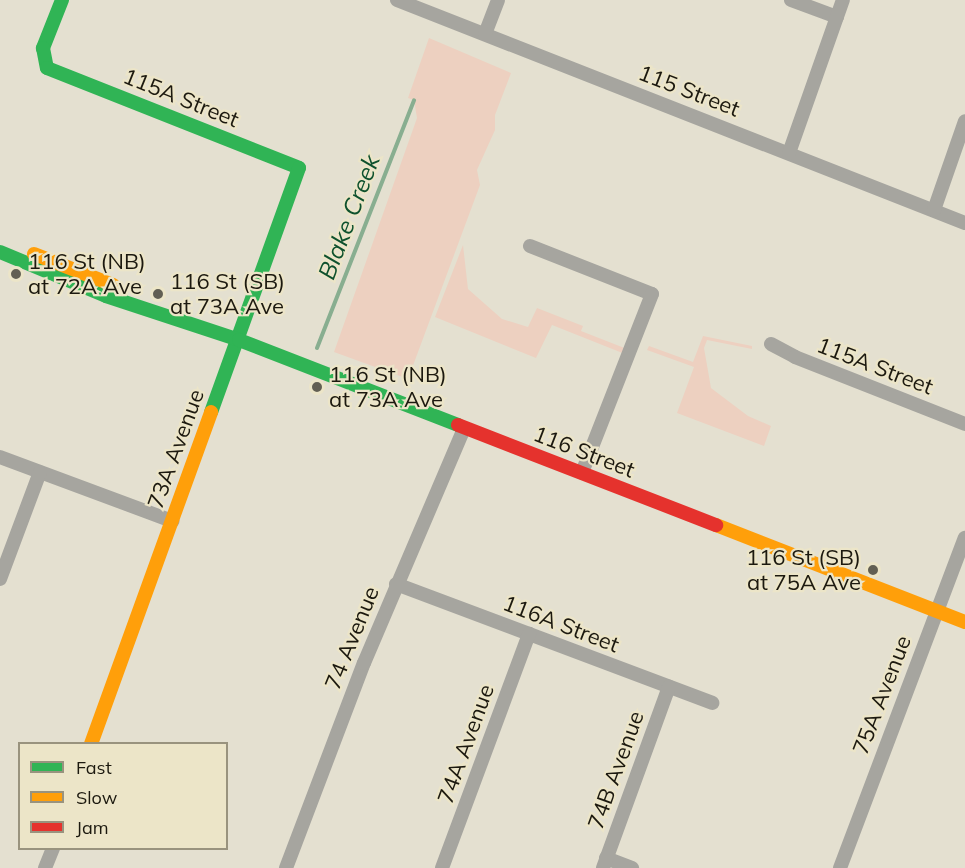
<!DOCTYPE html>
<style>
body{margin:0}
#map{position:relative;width:965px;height:868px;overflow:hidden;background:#e4e0d0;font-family:Mulish,sans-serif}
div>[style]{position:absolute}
.green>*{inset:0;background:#edd0c0}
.stream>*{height:4px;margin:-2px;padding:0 2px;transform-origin:2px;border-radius:2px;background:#88ae90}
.street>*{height:14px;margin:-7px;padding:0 7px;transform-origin:7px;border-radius:7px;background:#a6a59f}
.fast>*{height:14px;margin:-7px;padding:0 7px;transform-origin:7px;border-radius:7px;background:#30b455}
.slow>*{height:14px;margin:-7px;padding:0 7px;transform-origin:7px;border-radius:7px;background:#ff9f0a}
.jam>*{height:14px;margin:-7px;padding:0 7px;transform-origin:7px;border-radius:7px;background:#e5322d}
.dots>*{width:16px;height:16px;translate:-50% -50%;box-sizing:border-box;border:3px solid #ece5c8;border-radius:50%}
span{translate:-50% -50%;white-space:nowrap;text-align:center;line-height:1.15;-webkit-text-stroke:4.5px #ece5c8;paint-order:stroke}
.street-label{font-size:22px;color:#1c190f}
.poi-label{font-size:22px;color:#1c190f}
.left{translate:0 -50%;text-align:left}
.right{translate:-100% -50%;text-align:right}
.water-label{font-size:24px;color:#0e512d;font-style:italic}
.legend{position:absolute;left:18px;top:742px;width:210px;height:108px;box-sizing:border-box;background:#ece5c8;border:2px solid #99937e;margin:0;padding:8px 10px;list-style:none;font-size:18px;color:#1c190f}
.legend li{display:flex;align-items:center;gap:12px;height:30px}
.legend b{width:30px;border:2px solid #99937e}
</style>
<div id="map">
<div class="green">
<i style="clip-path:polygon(429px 38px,511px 73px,495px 115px,495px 130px,477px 170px,480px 185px,408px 379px,334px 352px,417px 118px,414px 100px,408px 98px)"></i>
<i style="clip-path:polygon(463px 245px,468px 289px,502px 319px,528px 327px,537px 308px,583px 326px,581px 331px,627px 349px,625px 354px,552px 325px,536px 358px,435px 317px)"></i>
<i style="clip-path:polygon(703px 336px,752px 346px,752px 349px,707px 340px,704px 348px,711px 388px,748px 416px,771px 426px,764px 446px,677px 413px,694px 367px,647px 350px,649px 346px,693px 362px)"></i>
</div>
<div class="stream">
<i style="left:317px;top:348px;width:266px;rotate:-68.6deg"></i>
</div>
<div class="street">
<i style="left:397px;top:0;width:610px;rotate:21.44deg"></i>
<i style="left:791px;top:0;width:49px;rotate:20.3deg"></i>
<i style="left:485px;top:34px;width:36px;rotate:-69deg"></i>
<i style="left:789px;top:153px;width:162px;rotate:-70.6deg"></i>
<i style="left:934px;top:210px;width:94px;rotate:-70.8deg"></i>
<i style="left:530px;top:246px;width:131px;rotate:21.5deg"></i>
<i style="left:652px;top:294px;width:192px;rotate:111.4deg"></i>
<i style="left:771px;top:344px;width:27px;rotate:28deg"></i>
<i style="left:795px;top:357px;width:183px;rotate:21.5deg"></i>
<i style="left:0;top:457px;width:184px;rotate:20.4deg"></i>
<i style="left:0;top:579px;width:114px;rotate:-69.5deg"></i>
<i style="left:396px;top:584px;width:338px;rotate:20.6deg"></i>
<i style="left:606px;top:858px;width:28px;rotate:21deg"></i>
<i style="left:45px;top:868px;width:22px;rotate:-68deg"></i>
<i style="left:286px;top:868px;width:219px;rotate:-69.2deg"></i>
<i style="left:364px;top:663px;width:255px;rotate:-66.9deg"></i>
<i style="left:442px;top:868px;width:250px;rotate:-69.6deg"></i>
<i style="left:603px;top:868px;width:193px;rotate:-70deg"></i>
<i style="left:840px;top:868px;width:353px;rotate:-69.3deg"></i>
</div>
<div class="fast">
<i style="left:62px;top:0;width:52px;rotate:111.6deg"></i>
<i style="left:43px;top:48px;width:20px;rotate:79deg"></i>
<i style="left:47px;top:68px;width:271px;rotate:21.6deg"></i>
<i style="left:299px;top:168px;width:259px;rotate:109.8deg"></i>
<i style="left:0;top:252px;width:115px;rotate:22.5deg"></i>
<i style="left:106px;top:296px;width:140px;rotate:18.3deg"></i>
<i style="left:239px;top:340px;width:235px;rotate:21.2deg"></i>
</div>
<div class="slow">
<i style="left:34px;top:254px;width:85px;rotate:21.4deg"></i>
<i style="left:716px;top:525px;width:267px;rotate:21.3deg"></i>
<i style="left:91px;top:744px;width:353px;rotate:-70.1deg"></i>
</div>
<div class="jam">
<i style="left:458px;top:425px;width:277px;rotate:21.2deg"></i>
</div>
<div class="dots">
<i style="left:16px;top:274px;background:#625f53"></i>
<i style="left:158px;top:294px;background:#625f53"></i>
<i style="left:317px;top:387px;background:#625f53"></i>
<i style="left:873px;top:570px;background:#625f53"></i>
</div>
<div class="street-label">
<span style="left:689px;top:91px;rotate:21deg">115 Street</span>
<span style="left:181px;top:98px;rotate:22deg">115A Street</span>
<span style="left:875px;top:366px;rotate:21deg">115A Street</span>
<span style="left:176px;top:449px;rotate:-70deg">73A Avenue</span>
<span style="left:584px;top:452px;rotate:21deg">116 Street</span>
<span style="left:561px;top:624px;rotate:21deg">116A Street</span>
<span style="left:352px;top:638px;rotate:-68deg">74 Avenue</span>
<span style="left:882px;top:695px;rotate:-69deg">75A Avenue</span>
<span style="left:466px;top:744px;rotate:-70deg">74A Avenue</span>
<span style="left:616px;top:770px;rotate:-70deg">74B Avenue</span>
</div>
<div class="poi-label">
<span class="left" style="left:28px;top:274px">116 St (NB)<br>at 72A Ave</span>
<span class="left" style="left:170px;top:294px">116 St (SB)<br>at 73A Ave</span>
<span class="left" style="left:329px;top:387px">116 St (NB)<br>at 73A Ave</span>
<span class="right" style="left:861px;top:570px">116 St (SB)<br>at 75A Ave</span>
</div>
<div class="water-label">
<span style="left:349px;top:217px;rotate:-69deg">Blake Creek</span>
</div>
<ul class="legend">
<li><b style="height:8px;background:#30b455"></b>Fast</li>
<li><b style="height:8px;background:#ff9f0a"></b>Slow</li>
<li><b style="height:8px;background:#e5322d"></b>Jam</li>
</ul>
</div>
